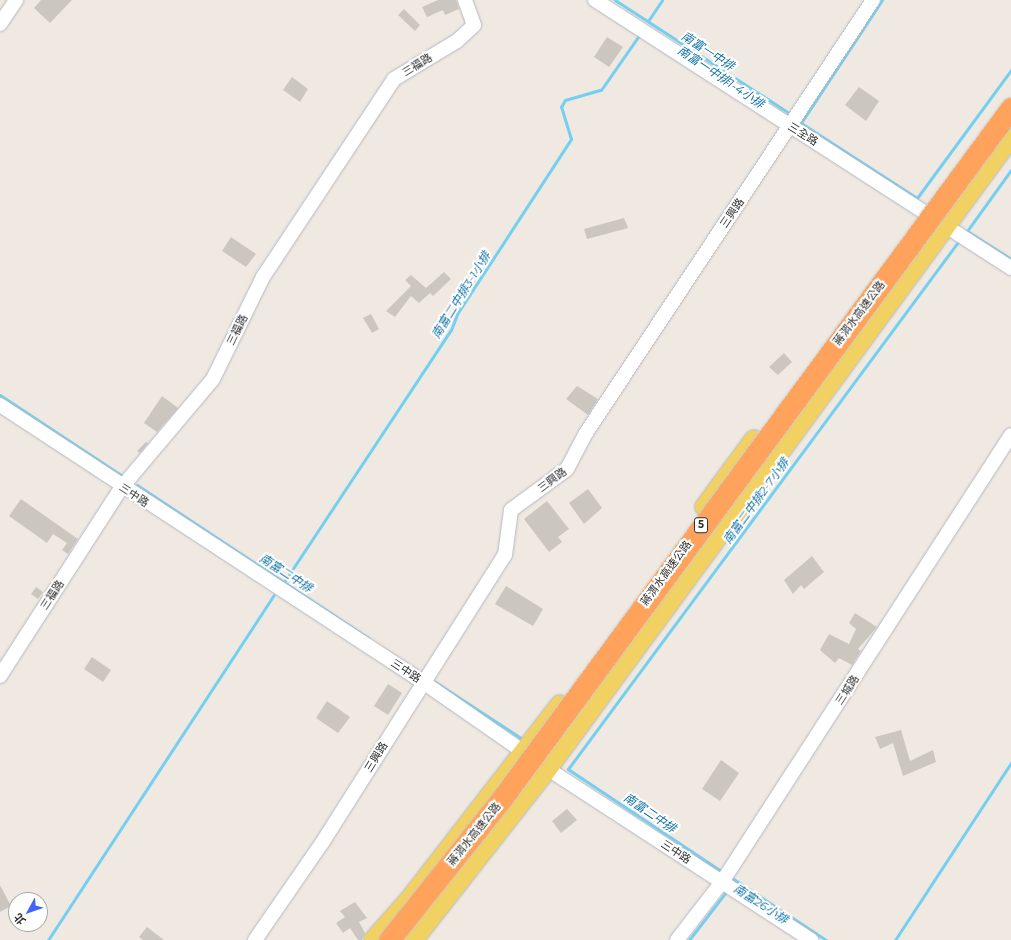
<!DOCTYPE html>
<meta charset="utf-8">
<style>
body{margin:0}
#map{position:relative;width:1011px;height:940px;overflow:hidden;background:#efe9e1;font-family:Montserrat,"Noto Sans TC",sans-serif}
div>[style]{position:absolute}
.stream>*{height:3px;margin:-1.5px;padding:0 1.5px;transform-origin:1.5px;border-radius:1.5px;background:#75cff0}
.building>*{inset:0;background:#cbc7bf}
.roads{filter:drop-shadow(0 0 1px #b4b7c1) drop-shadow(0 0 1px #b4b7c1)}
.minor>*{height:14px;margin:-7px;padding:0 7px;transform-origin:7px;border-radius:7px;background:#fff}
.major>*{height:18px;margin:-9px;padding:0 9px;transform-origin:9px;border-radius:9px;background:#f2d163}
.bridges{filter:drop-shadow(0 0 1px #c9c9c9) drop-shadow(0 0 1px #c9c9c9)}
.highway-bridge>*{height:21px;margin:-10.5px;padding:0 10.5px;transform-origin:10.5px;border-radius:10.5px;background:#ffa35c}
span{translate:-50% -50%;white-space:nowrap;text-align:center;line-height:1.15;-webkit-text-stroke:4px #fff;paint-order:stroke}
.shield-label span{padding:1px 3px;background:#fff;border:1px solid;border-radius:3px;-webkit-text-stroke-width:0}
.shield-label{font-size:10px;color:#2e2e2e;font-weight:700}
.street-label{font-size:11px;color:#2e2e2e}
.water-label{font-size:12px;color:#0d6fa3;font-style:italic}
.north{position:absolute;left:8px;top:892px;width:40px;height:40px;box-sizing:border-box;background:#fff;border:1px solid #ababab;border-radius:50%;rotate:230deg;font-size:11px;font-weight:700;line-height:16px;text-align:center;color:#2e2e2e}
.north::after{content:'';display:block;margin:auto;width:14px;height:18px;background:#4264fb;clip-path:polygon(50% 0,100% 100%,50% 72%,0 100%)}
</style>
<div id="map">
<div class="stream">
<i style="left:615px;top:0;width:211px;rotate:33deg"></i>
<i style="left:882px;top:0;width:147px;rotate:123.4deg"></i>
<i style="left:801px;top:123px;width:138px;rotate:32.9deg"></i>
<i style="left:917px;top:198px;width:159px;rotate:-53.7deg"></i>
<i style="left:648px;top:21px;width:25px;rotate:-56deg"></i>
<i style="left:1011px;top:170px;width:75px;rotate:125.8deg"></i>
<i style="left:967px;top:231px;width:52px;rotate:32.5deg"></i>
<i style="left:0;top:395px;width:149px;rotate:33.5deg"></i>
<i style="left:137px;top:485px;width:277px;rotate:33.5deg"></i>
<i style="left:284px;top:582px;width:302px;rotate:-56.5deg"></i>
<i style="left:451px;top:330px;width:17px;rotate:-69deg"></i>
<i style="left:457px;top:314px;width:209px;rotate:-56.9deg"></i>
<i style="left:571px;top:139px;width:34px;rotate:-107deg"></i>
<i style="left:561px;top:107px;width:8px;rotate:-60deg"></i>
<i style="left:565px;top:100px;width:37px;rotate:-16deg"></i>
<i style="left:601px;top:90px;width:68px;rotate:-55.1deg"></i>
<i style="left:432px;top:680px;width:106px;rotate:33.1deg"></i>
<i style="left:721px;top:871px;width:184px;rotate:-146.3deg"></i>
<i style="left:568px;top:769px;width:656px;rotate:-53.5deg"></i>
<i style="left:732px;top:878px;width:113px;rotate:33.4deg"></i>
<i style="left:48px;top:940px;width:412px;rotate:-56.8deg"></i>
<i style="left:689px;top:940px;width:61px;rotate:-52.4deg"></i>
<i style="left:895px;top:940px;width:212px;rotate:-56.8deg"></i>
</div>
<div class="building">
<i style="clip-path:polygon(41px 0,72px 0,50px 23px,34px 8px)"></i>
<i style="clip-path:polygon(438px 0,456px 0,459px 9px,445px 15px,443px 10px,427px 17px,422px 7px)"></i>
<i style="clip-path:polygon(404px 9px,420px 25px,415px 31px,398px 15px)"></i>
<i style="clip-path:polygon(607px 37px,623px 47px,609px 67px,594px 57px)"></i>
<i style="clip-path:polygon(292px 77px,308px 89px,300px 102px,283px 90px)"></i>
<i style="clip-path:polygon(859px 87px,879px 101px,866px 121px,845px 105px)"></i>
<i style="clip-path:polygon(624px 218px,628px 228px,587px 239px,584px 229px)"></i>
<i style="clip-path:polygon(231px 237px,256px 254px,246px 267px,222px 251px)"></i>
<i style="clip-path:polygon(444px 272px,451px 279px,433px 296px,430px 293px,419px 303px,411px 296px,395px 317px,386px 311px,411px 286px,405px 280px,411px 275px,426px 288px)"></i>
<i style="clip-path:polygon(371px 314px,379px 329px,372px 333px,363px 318px)"></i>
<i style="clip-path:polygon(784px 353px,792px 362px,778px 375px,769px 367px)"></i>
<i style="clip-path:polygon(577px 386px,598px 399px,588px 415px,566px 399px)"></i>
<i style="clip-path:polygon(162px 396px,178px 408px,157px 432px,144px 423px)"></i>
<i style="clip-path:polygon(146px 442px,148px 443px,140px 453px,137px 451px)"></i>
<i style="clip-path:polygon(588px 489px,602px 508px,584px 524px,569px 503px)"></i>
<i style="clip-path:polygon(21px 499px,78px 539px,68px 554px,62px 550px,67px 543px,53px 534px,47px 543px,9px 516px)"></i>
<i style="clip-path:polygon(547px 501px,569px 529px,558px 537px,562px 542px,549px 552px,524px 519px)"></i>
<i style="clip-path:polygon(812px 556px,824px 572px,804px 589px,801px 585px,793px 594px,784px 580px)"></i>
<i style="clip-path:polygon(506px 586px,543px 609px,533px 626px,495px 604px)"></i>
<i style="clip-path:polygon(36px 587px,43px 592px,38px 599px,31px 594px)"></i>
<i style="clip-path:polygon(855px 613px,877px 627px,858px 649px,861px 651px,852px 665px,839px 658px,835px 663px,820px 650px,829px 634px,849px 644px,856px 629px,849px 623px)"></i>
<i style="clip-path:polygon(92px 657px,111px 670px,103px 682px,84px 669px)"></i>
<i style="clip-path:polygon(388px 684px,402px 693px,388px 715px,374px 706px)"></i>
<i style="clip-path:polygon(327px 701px,350px 717px,338px 733px,316px 718px)"></i>
<i style="clip-path:polygon(901px 730px,910px 761px,933px 750px,936px 762px,903px 776px,893px 743px,880px 749px,875px 737px)"></i>
<i style="clip-path:polygon(721px 760px,739px 773px,720px 801px,702px 789px)"></i>
<i style="clip-path:polygon(567px 809px,577px 820px,561px 833px,552px 821px)"></i>
<i style="clip-path:polygon(0 885px,11px 906px,0 912px)"></i>
<i style="clip-path:polygon(355px 902px,367px 918px,359px 922px,365px 933px,362px 940px,358px 940px,350px 928px,343px 933px,336px 923px,345px 917px,340px 911px)"></i>
<i style="clip-path:polygon(147px 927px,164px 940px,143px 940px,139px 937px)"></i>
</div>
<div class="roads">
<div class="minor">
<i style="left:595px;top:0;width:495px;rotate:32.8deg"></i>
<i style="left:0;top:24px;width:29px;rotate:-56deg"></i>
<i style="left:0;top:405px;width:506px;rotate:33.22deg"></i>
<i style="left:423px;top:682px;width:152px;rotate:34.8deg"></i>
<i style="left:548px;top:769px;width:314px;rotate:33deg"></i>
<i style="left:0;top:676px;width:225px;rotate:-57.2deg"></i>
<i style="left:122px;top:487px;width:141px;rotate:-49.9deg"></i>
<i style="left:213px;top:379px;width:114px;rotate:-63.9deg"></i>
<i style="left:263px;top:277px;width:237px;rotate:-56.5deg"></i>
<i style="left:394px;top:79px;width:74px;rotate:-31.1deg"></i>
<i style="left:457px;top:41px;width:23px;rotate:-43deg"></i>
<i style="left:474px;top:25px;width:27px;rotate:-110deg"></i>
<i style="left:255px;top:940px;width:118px;rotate:-55.4deg"></i>
<i style="left:322px;top:843px;width:341px;rotate:-57.6deg"></i>
<i style="left:505px;top:555px;width:45px;rotate:-82.4deg"></i>
<i style="left:511px;top:510px;width:69px;rotate:-36.2deg"></i>
<i style="left:567px;top:469px;width:41px;rotate:-62.2deg"></i>
<i style="left:586px;top:433px;width:519px;rotate:-56.46deg"></i>
<i style="left:677px;top:940px;width:73px;rotate:-52.2deg"></i>
<i style="left:722px;top:882px;width:532px;rotate:-57.12deg"></i>
</div>
<div class="major">
<i style="left:704px;top:507px;width:84px;rotate:-53.7deg"></i>
<i style="left:373px;top:940px;width:56px;rotate:-48.6deg"></i>
<i style="left:410px;top:898px;width:245px;rotate:-52.3deg"></i>
<i style="left:414px;top:940px;width:217px;rotate:-51.9deg"></i>
<i style="left:548px;top:769px;width:783px;rotate:-53.73deg"></i>
</div>
</div>
<div class="bridges">
<div class="highway-bridge">
<i style="left:389px;top:940px;width:183px;rotate:-51.4deg"></i>
<i style="left:503px;top:797px;width:856px;rotate:-53.6deg"></i>
</div>
</div>
<div class="shield-label">
<span style="left:701px;top:525px">5</span>
</div>
<div class="street-label">
<span style="left:417px;top:65px;rotate:-32deg">三福路</span>
<span style="left:803px;top:134px;rotate:32deg">三全路</span>
<span style="left:732px;top:213px;rotate:-56deg">三興路</span>
<span style="left:859px;top:313px;rotate:-53deg">蔣渭水高速公路</span>
<span style="left:237px;top:330px;rotate:-64deg">三福路</span>
<span style="left:552px;top:480px;rotate:-37deg">三興路</span>
<span style="left:134px;top:495px;rotate:33deg">三中路</span>
<span style="left:666px;top:573px;rotate:-54deg">蔣渭水高速公路</span>
<span style="left:52px;top:595px;rotate:-57deg">三福路</span>
<span style="left:406px;top:671px;rotate:33deg">三中路</span>
<span style="left:847px;top:690px;rotate:-57deg">三城路</span>
<span style="left:376px;top:757px;rotate:-58deg">三興路</span>
<span style="left:474px;top:834px;rotate:-51deg">蔣渭水高速公路</span>
<span style="left:676px;top:852px;rotate:33deg">三中路</span>
</div>
<div class="water-label">
<span style="left:708px;top:51px;rotate:33deg">南富一中排</span>
<span style="left:721px;top:77px;rotate:34deg">南富一中排1-4小排</span>
<span style="left:461px;top:295px;rotate:-58deg">南富二中排3-1小排</span>
<span style="left:756px;top:501px;rotate:-54deg">南富二中排2-7小排</span>
<span style="left:286px;top:573px;rotate:33deg">南富二中排</span>
<span style="left:650px;top:813px;rotate:34deg">南富二中排</span>
<span style="left:761px;top:904px;rotate:33deg">南富26小排</span>
</div>
<div class="north">北</div>
</div>
